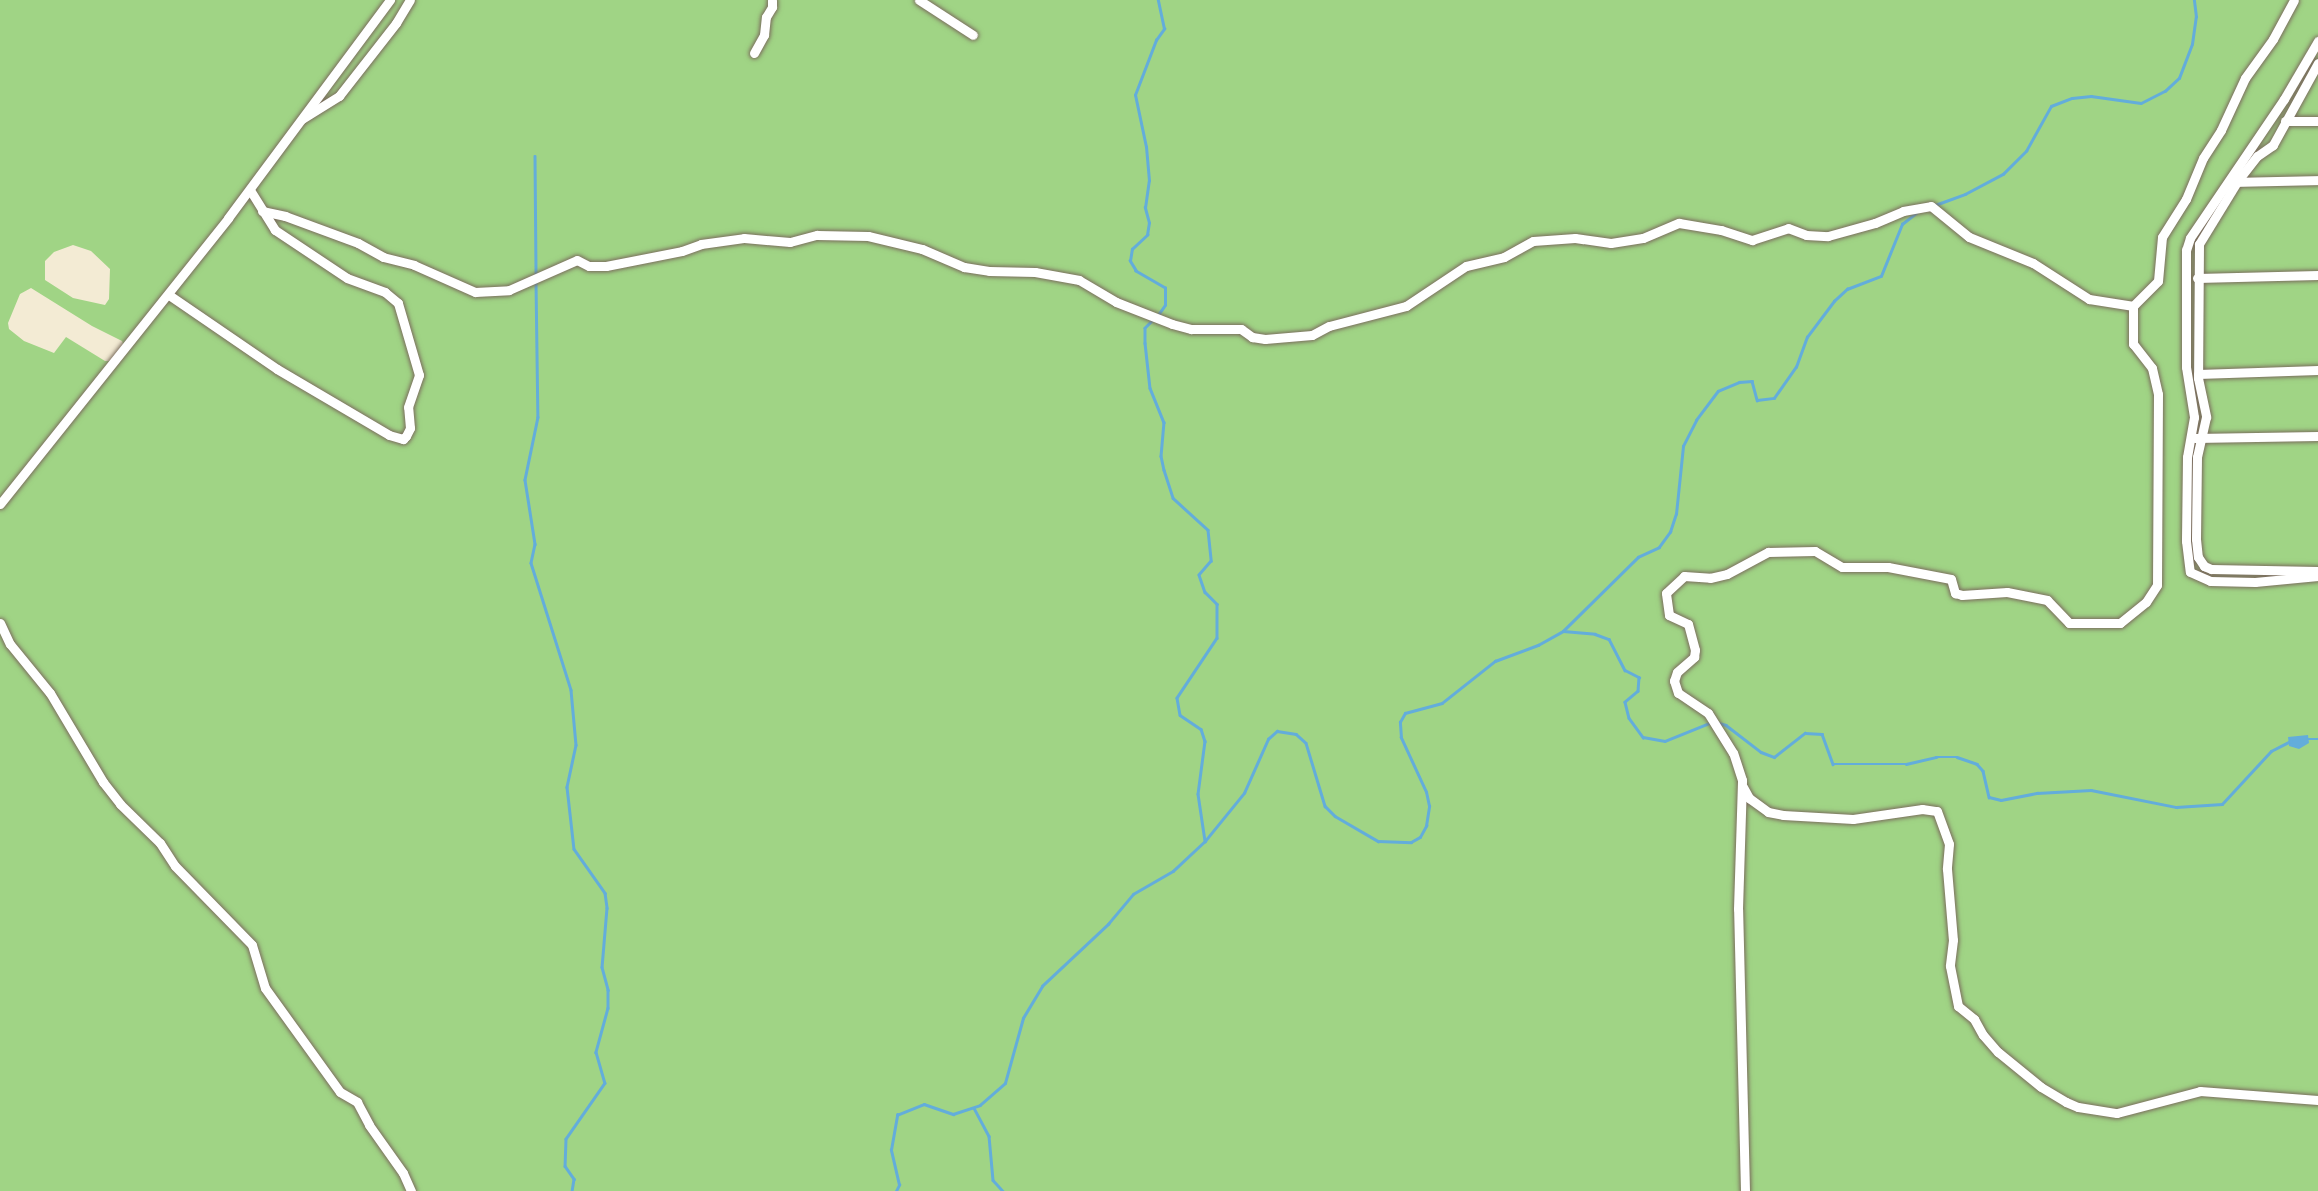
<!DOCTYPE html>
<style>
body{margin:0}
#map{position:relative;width:2318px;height:1191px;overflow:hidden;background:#f3ebd4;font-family:"Gentium Book Plus",serif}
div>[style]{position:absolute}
.green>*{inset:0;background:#a0d485}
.water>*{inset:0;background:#63addb}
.stream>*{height:2.5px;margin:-1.25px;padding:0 1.25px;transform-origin:1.25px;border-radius:1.25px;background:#63addb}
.roads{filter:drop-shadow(0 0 2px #7b6e5e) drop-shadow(0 0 2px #7b6e5e)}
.minor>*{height:9px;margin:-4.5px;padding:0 4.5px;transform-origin:4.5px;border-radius:4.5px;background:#fff}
span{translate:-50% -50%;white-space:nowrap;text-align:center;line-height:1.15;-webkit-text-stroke:6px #fbf7ec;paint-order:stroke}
</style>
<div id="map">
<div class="green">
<i style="clip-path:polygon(evenodd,0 0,2318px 0,2318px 1191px,0 1191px,0 0,73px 245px,91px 251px,110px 269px,109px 299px,105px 305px,73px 298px,45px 280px,45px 261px,54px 252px,73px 245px,0 0,31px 288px,92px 326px,122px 341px,124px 346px,111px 361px,105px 361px,66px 337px,54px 353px,24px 341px,9px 329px,8px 323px,20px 294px,31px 288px)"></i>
</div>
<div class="water">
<i style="clip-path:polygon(2308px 735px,2309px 743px,2299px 749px,2289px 746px,2288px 737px)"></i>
</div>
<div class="stream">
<i style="left:535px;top:156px;width:119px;rotate:89.5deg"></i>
<i style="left:1935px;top:205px;width:32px;rotate:-20deg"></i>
<i style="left:1965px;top:194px;width:43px;rotate:-27.8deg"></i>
<i style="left:2003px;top:174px;width:33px;rotate:-45deg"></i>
<i style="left:2026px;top:151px;width:51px;rotate:-60.9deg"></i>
<i style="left:2051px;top:106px;width:22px;rotate:-21deg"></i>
<i style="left:2072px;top:98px;width:19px;rotate:-6deg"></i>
<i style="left:2091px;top:96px;width:50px;rotate:8deg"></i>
<i style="left:2141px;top:103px;width:27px;rotate:-27deg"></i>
<i style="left:2165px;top:91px;width:19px;rotate:-43deg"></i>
<i style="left:2179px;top:78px;width:36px;rotate:-69deg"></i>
<i style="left:2192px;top:44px;width:27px;rotate:-82deg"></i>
<i style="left:2196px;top:17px;width:17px;rotate:-97deg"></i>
<i style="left:536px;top:282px;width:135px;rotate:89.2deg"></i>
<i style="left:538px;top:417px;width:64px;rotate:101.7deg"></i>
<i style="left:525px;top:480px;width:65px;rotate:81.1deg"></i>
<i style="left:535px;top:544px;width:19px;rotate:102deg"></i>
<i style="left:531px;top:563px;width:133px;rotate:72.5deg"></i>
<i style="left:571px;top:690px;width:55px;rotate:84.8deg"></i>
<i style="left:576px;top:745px;width:43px;rotate:102.1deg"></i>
<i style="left:567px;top:787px;width:62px;rotate:83.6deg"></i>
<i style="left:574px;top:849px;width:54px;rotate:54.8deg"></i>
<i style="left:605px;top:893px;width:15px;rotate:82deg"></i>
<i style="left:607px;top:908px;width:59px;rotate:94.8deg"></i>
<i style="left:602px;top:967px;width:24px;rotate:75deg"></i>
<i style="left:608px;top:990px;width:18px;rotate:90deg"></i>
<i style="left:608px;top:1008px;width:46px;rotate:105.3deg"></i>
<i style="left:596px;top:1052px;width:32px;rotate:74deg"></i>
<i style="left:605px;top:1083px;width:68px;rotate:124.9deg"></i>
<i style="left:566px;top:1139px;width:27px;rotate:92deg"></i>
<i style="left:565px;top:1166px;width:16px;rotate:55deg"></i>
<i style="left:574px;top:1179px;width:12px;rotate:99deg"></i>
<i style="left:1158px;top:315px;width:12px;rotate:-55deg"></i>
<i style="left:1165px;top:305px;width:17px;rotate:-90deg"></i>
<i style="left:1165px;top:288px;width:34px;rotate:-150deg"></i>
<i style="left:1136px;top:271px;width:12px;rotate:-121deg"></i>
<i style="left:1130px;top:261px;width:12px;rotate:-81deg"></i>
<i style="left:1132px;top:249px;width:21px;rotate:-43deg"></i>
<i style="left:1147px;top:235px;width:12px;rotate:-81deg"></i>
<i style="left:1149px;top:223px;width:16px;rotate:-105deg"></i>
<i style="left:1145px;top:208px;width:27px;rotate:-82deg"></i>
<i style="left:1149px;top:181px;width:34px;rotate:-95deg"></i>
<i style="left:1146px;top:147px;width:53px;rotate:-101.9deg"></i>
<i style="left:1135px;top:95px;width:59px;rotate:-69.1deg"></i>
<i style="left:1156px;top:40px;width:14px;rotate:-54deg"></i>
<i style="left:1164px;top:29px;width:30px;rotate:-102deg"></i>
<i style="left:1153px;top:320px;width:11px;rotate:135deg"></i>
<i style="left:1145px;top:328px;width:15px;rotate:90deg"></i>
<i style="left:1145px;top:343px;width:45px;rotate:83.7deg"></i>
<i style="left:1150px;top:388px;width:37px;rotate:68deg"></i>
<i style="left:1164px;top:422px;width:34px;rotate:95deg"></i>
<i style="left:1161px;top:456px;width:14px;rotate:78deg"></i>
<i style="left:1164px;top:470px;width:29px;rotate:72deg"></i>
<i style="left:1173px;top:498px;width:47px;rotate:42.4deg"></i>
<i style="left:1208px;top:530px;width:31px;rotate:84deg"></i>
<i style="left:1211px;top:561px;width:18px;rotate:131deg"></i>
<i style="left:1199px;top:575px;width:18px;rotate:71deg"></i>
<i style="left:1205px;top:592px;width:17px;rotate:45deg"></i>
<i style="left:1217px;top:604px;width:34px;rotate:90deg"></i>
<i style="left:1217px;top:638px;width:72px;rotate:123.7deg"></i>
<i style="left:1177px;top:698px;width:17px;rotate:80deg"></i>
<i style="left:1180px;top:715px;width:25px;rotate:34deg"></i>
<i style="left:1201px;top:729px;width:13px;rotate:72deg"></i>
<i style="left:1205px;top:741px;width:53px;rotate:97.5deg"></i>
<i style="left:1198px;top:794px;width:48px;rotate:81.5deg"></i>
<i style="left:1563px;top:631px;width:32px;rotate:5deg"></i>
<i style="left:1595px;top:634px;width:15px;rotate:20deg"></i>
<i style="left:1609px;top:639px;width:35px;rotate:63deg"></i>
<i style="left:1625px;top:670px;width:16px;rotate:27deg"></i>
<i style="left:1639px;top:677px;width:14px;rotate:94deg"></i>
<i style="left:1638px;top:691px;width:17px;rotate:140deg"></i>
<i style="left:1625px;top:702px;width:16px;rotate:76deg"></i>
<i style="left:1629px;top:718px;width:24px;rotate:54deg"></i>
<i style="left:1643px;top:737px;width:22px;rotate:10deg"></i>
<i style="left:1665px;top:741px;width:51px;rotate:-22deg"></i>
<i style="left:1719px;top:723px;width:7px;rotate:16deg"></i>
<i style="left:1726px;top:725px;width:44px;rotate:37.6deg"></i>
<i style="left:1761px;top:752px;width:14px;rotate:21deg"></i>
<i style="left:1774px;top:757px;width:39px;rotate:-38deg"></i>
<i style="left:1805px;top:733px;width:17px;rotate:3deg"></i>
<i style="left:1822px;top:734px;width:32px;rotate:70deg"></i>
<i style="left:1833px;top:764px;width:73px"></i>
<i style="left:1906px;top:764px;width:31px;rotate:-13deg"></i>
<i style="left:1936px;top:757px;width:21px"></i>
<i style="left:1957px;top:757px;width:21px;rotate:19deg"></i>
<i style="left:1977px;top:764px;width:9px;rotate:49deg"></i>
<i style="left:1983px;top:771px;width:27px;rotate:77deg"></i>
<i style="left:1989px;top:797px;width:12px;rotate:14deg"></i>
<i style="left:2001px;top:800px;width:37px;rotate:-11deg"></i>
<i style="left:2037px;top:793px;width:54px;rotate:-3.2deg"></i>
<i style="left:2091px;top:790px;width:87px;rotate:11.3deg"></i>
<i style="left:2176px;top:807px;width:46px;rotate:-3.7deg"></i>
<i style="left:2222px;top:804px;width:72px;rotate:-47.2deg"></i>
<i style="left:2271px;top:751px;width:22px;rotate:-27deg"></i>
<i style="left:2308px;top:739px;width:10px"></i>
<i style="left:974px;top:1108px;width:32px;rotate:62deg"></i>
<i style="left:989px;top:1136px;width:44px;rotate:84.8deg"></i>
<i style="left:993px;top:1180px;width:15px;rotate:48deg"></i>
<i style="left:896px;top:1191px;width:7px;rotate:-63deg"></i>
<i style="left:899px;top:1185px;width:36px;rotate:-103deg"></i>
<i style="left:891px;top:1150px;width:36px;rotate:-80deg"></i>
<i style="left:897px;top:1115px;width:29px;rotate:-22deg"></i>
<i style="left:924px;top:1104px;width:31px;rotate:19deg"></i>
<i style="left:953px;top:1114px;width:28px;rotate:-18deg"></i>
<i style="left:980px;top:1105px;width:33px;rotate:-41deg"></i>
<i style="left:1005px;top:1083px;width:67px;rotate:-74.5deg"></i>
<i style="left:1023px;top:1018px;width:37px;rotate:-59deg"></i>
<i style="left:1042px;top:986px;width:91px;rotate:-43.2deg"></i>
<i style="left:1108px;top:924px;width:39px;rotate:-50deg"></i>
<i style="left:1133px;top:894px;width:46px;rotate:-29.9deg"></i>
<i style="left:1173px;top:871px;width:44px;rotate:-43.2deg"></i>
<i style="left:1205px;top:841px;width:62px;rotate:-50.9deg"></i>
<i style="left:1244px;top:793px;width:59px;rotate:-66deg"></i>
<i style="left:1268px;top:739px;width:12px;rotate:-42deg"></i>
<i style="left:1277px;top:731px;width:19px;rotate:9deg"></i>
<i style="left:1296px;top:734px;width:13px;rotate:42deg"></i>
<i style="left:1306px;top:743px;width:66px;rotate:73.2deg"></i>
<i style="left:1325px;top:806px;width:14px;rotate:45deg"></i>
<i style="left:1335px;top:816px;width:50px;rotate:30.2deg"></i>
<i style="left:1378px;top:841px;width:33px;rotate:2deg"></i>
<i style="left:1411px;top:842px;width:10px;rotate:-29deg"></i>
<i style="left:1420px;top:837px;width:13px;rotate:-61deg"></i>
<i style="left:1426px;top:826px;width:20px;rotate:-81deg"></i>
<i style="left:1429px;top:806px;width:14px;rotate:-102deg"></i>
<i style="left:1426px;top:792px;width:60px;rotate:-114.8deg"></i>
<i style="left:1401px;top:738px;width:16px;rotate:-94deg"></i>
<i style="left:1400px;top:722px;width:10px;rotate:-61deg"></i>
<i style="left:1405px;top:713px;width:38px;rotate:-15deg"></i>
<i style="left:1442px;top:703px;width:68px;rotate:-38.4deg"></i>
<i style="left:1495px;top:661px;width:46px;rotate:-20.4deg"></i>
<i style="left:1538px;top:645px;width:29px;rotate:-29deg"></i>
<i style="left:1563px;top:631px;width:105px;rotate:-44.6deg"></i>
<i style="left:1638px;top:557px;width:23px;rotate:-25deg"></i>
<i style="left:1659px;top:547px;width:19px;rotate:-54deg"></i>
<i style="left:1670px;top:532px;width:19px;rotate:-72deg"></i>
<i style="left:1676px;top:514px;width:68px;rotate:-84.1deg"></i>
<i style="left:1683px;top:446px;width:29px;rotate:-63deg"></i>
<i style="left:1696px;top:420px;width:36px;rotate:-53deg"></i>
<i style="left:1718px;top:391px;width:23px;rotate:-23deg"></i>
<i style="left:1739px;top:382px;width:13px;rotate:-4deg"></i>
<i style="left:1752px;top:381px;width:20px;rotate:75deg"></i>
<i style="left:1757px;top:400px;width:17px;rotate:-7deg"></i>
<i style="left:1774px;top:398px;width:38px;rotate:-55deg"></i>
<i style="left:1796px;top:367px;width:32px;rotate:-70deg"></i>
<i style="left:1807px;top:337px;width:45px;rotate:-53.1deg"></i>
<i style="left:1834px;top:301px;width:18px;rotate:-43deg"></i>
<i style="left:1847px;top:289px;width:36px;rotate:-21deg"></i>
<i style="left:1881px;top:276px;width:56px;rotate:-68deg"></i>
<i style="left:1902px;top:224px;width:18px;rotate:-38deg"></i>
</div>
<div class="roads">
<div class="minor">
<i style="left:919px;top:0;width:64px;rotate:32.9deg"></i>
<i style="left:2318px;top:41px;width:67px;rotate:120.4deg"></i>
<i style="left:2284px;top:99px;width:168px;rotate:124.1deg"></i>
<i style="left:2190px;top:238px;width:13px;rotate:108deg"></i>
<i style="left:2186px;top:250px;width:117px;rotate:90deg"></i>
<i style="left:2186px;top:367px;width:51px;rotate:80.9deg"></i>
<i style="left:2194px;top:417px;width:41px;rotate:99.9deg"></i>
<i style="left:2187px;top:457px;width:84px;rotate:90.7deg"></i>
<i style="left:2186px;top:541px;width:31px;rotate:83deg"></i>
<i style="left:2190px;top:572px;width:22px;rotate:24deg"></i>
<i style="left:2210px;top:581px;width:45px;rotate:1.3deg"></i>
<i style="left:2255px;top:582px;width:63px;rotate:-5.4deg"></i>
<i style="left:754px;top:53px;width:21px;rotate:-61deg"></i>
<i style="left:764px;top:35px;width:18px;rotate:-84deg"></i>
<i style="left:766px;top:17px;width:12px;rotate:-59deg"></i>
<i style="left:772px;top:7px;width:7px;rotate:-90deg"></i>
<i style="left:2318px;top:63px;width:94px;rotate:118.8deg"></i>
<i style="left:2273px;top:145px;width:19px;rotate:145deg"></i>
<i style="left:2257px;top:156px;width:33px;rotate:128deg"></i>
<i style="left:2237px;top:182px;width:73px;rotate:121.5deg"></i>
<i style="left:2199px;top:244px;width:134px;rotate:90.4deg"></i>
<i style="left:2198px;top:378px;width:40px;rotate:78deg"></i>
<i style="left:2206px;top:417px;width:41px;rotate:102.7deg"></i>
<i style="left:2197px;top:457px;width:82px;rotate:90.7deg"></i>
<i style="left:2196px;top:539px;width:18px;rotate:84deg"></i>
<i style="left:2198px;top:557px;width:11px;rotate:56deg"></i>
<i style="left:2204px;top:566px;width:8px;rotate:23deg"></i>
<i style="left:2211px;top:569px;width:107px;rotate:1.1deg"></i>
<i style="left:302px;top:119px;width:44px;rotate:-31.9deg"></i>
<i style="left:339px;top:96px;width:93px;rotate:-52deg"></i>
<i style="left:396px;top:23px;width:27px;rotate:-59deg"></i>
<i style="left:2285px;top:121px;width:33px"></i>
<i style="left:2236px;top:182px;width:82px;rotate:-1.4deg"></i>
<i style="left:262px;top:211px;width:24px;rotate:12deg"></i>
<i style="left:285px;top:216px;width:78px;rotate:20.3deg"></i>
<i style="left:358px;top:243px;width:29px;rotate:29deg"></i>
<i style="left:383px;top:257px;width:32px;rotate:14deg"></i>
<i style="left:414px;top:265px;width:67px;rotate:23.9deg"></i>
<i style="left:475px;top:292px;width:34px;rotate:-3deg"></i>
<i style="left:509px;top:290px;width:74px;rotate:-23.8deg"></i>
<i style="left:577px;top:260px;width:13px;rotate:27deg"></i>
<i style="left:589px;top:266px;width:17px"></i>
<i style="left:606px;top:266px;width:77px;rotate:-11.2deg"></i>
<i style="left:682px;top:251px;width:20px;rotate:-20deg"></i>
<i style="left:701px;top:244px;width:43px;rotate:-7.9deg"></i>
<i style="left:744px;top:238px;width:46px;rotate:5deg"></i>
<i style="left:790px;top:242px;width:28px;rotate:-15deg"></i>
<i style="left:817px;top:235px;width:51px;rotate:1.1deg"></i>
<i style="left:868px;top:236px;width:56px;rotate:13.5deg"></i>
<i style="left:922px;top:249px;width:46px;rotate:23.2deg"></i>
<i style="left:964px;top:267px;width:25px;rotate:9deg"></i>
<i style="left:989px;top:271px;width:46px;rotate:1.2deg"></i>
<i style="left:1035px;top:272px;width:45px;rotate:10.3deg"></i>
<i style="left:1079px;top:280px;width:43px;rotate:30.7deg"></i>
<i style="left:1116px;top:302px;width:60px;rotate:21.4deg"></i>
<i style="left:1172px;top:324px;width:20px;rotate:15deg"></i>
<i style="left:1191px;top:329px;width:50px"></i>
<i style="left:1241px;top:329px;width:14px;rotate:36deg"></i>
<i style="left:1252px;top:337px;width:13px;rotate:9deg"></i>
<i style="left:1265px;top:339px;width:47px;rotate:-4.9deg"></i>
<i style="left:1312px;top:335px;width:19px;rotate:-28deg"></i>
<i style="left:1329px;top:326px;width:80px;rotate:-14.6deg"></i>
<i style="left:1406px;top:306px;width:72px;rotate:-33.7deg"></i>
<i style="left:1466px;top:266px;width:39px;rotate:-13deg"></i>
<i style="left:1504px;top:257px;width:33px;rotate:-29deg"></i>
<i style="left:1533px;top:241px;width:42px;rotate:-4.1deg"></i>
<i style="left:1575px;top:238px;width:36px;rotate:8deg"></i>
<i style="left:1611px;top:243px;width:32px;rotate:-9deg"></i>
<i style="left:1643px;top:238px;width:39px;rotate:-23deg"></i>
<i style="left:1679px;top:223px;width:43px;rotate:9.5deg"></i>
<i style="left:1721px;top:230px;width:33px;rotate:18deg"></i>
<i style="left:1752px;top:240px;width:38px;rotate:-18deg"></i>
<i style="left:1788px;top:228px;width:19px;rotate:21deg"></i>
<i style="left:1806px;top:235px;width:22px;rotate:3deg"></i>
<i style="left:1828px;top:236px;width:49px;rotate:-15.5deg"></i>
<i style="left:1875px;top:223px;width:30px;rotate:-23deg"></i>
<i style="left:1903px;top:211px;width:28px;rotate:-10deg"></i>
<i style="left:1931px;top:206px;width:49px;rotate:39.2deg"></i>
<i style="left:1969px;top:237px;width:69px;rotate:22.1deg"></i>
<i style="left:2033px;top:263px;width:67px;rotate:32.7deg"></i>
<i style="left:2089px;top:299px;width:45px;rotate:9deg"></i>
<i style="left:2197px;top:278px;width:121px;rotate:-1.4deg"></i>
<i style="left:169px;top:295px;width:131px;rotate:34.4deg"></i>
<i style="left:277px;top:369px;width:130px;rotate:30.5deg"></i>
<i style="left:389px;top:435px;width:15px;rotate:16deg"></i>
<i style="left:403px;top:439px;width:4px;rotate:-45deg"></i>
<i style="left:406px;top:436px;width:9px;rotate:-63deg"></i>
<i style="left:410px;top:428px;width:21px;rotate:-95deg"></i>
<i style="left:408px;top:407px;width:34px;rotate:-71deg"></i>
<i style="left:419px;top:375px;width:75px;rotate:-106.3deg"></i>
<i style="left:398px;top:303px;width:17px;rotate:-140deg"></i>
<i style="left:385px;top:292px;width:40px;rotate:-159.8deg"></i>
<i style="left:347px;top:278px;width:87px;rotate:-146.3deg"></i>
<i style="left:275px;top:230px;width:47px;rotate:-122deg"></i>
<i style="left:2198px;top:374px;width:120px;rotate:-1.9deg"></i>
<i style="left:2195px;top:438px;width:123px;rotate:-0.9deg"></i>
<i style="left:0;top:504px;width:366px;rotate:-51.4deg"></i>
<i style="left:228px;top:218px;width:272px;rotate:-53.4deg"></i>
<i style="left:0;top:623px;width:23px;rotate:65deg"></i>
<i style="left:10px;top:644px;width:63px;rotate:50.8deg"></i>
<i style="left:50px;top:693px;width:104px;rotate:59.2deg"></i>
<i style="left:103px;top:782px;width:28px;rotate:52deg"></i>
<i style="left:120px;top:804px;width:56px;rotate:44.3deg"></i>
<i style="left:160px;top:843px;width:27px;rotate:57deg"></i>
<i style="left:175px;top:866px;width:110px;rotate:45.7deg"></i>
<i style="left:252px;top:945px;width:45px;rotate:73.2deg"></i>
<i style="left:265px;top:988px;width:128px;rotate:54.2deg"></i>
<i style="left:340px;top:1092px;width:20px;rotate:30deg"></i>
<i style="left:357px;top:1102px;width:26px;rotate:62deg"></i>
<i style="left:369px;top:1125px;width:59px;rotate:54.7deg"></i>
<i style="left:403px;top:1173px;width:20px;rotate:66deg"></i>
<i style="left:1743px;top:787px;width:13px;rotate:61deg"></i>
<i style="left:1749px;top:798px;width:24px;rotate:36deg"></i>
<i style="left:1768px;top:812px;width:15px;rotate:11deg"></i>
<i style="left:1783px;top:815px;width:70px;rotate:3.3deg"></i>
<i style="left:1853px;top:819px;width:70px;rotate:-8.2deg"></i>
<i style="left:1922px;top:809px;width:15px;rotate:8deg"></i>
<i style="left:1937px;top:811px;width:35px;rotate:70deg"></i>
<i style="left:1949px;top:844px;width:25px;rotate:95deg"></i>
<i style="left:1947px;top:869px;width:71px;rotate:85.2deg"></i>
<i style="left:1953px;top:940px;width:26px;rotate:97deg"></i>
<i style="left:1950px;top:966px;width:41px;rotate:78.7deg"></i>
<i style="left:1958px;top:1006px;width:21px;rotate:39deg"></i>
<i style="left:1974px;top:1019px;width:18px;rotate:61deg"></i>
<i style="left:1983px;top:1035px;width:23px;rotate:49deg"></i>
<i style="left:1998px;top:1052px;width:55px;rotate:39.1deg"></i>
<i style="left:2041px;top:1087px;width:29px;rotate:31deg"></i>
<i style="left:2066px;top:1102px;width:13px;rotate:23deg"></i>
<i style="left:2078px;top:1107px;width:39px;rotate:9deg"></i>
<i style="left:2117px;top:1113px;width:86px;rotate:-14.8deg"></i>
<i style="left:2200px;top:1091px;width:118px;rotate:4.4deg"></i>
<i style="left:1745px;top:1191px;width:282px;rotate:-91.4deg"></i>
<i style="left:1738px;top:909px;width:129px;rotate:-88.2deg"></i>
<i style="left:1742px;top:780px;width:28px;rotate:-108deg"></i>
<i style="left:1733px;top:753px;width:47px;rotate:-122deg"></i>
<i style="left:1708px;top:713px;width:36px;rotate:-146deg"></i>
<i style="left:1678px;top:693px;width:13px;rotate:-108deg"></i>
<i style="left:1674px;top:681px;width:9px;rotate:-72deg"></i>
<i style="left:1677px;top:672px;width:23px;rotate:-41deg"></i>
<i style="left:1694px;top:657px;width:7px;rotate:-82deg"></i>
<i style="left:1695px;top:650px;width:27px;rotate:-105deg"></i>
<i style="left:1688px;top:624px;width:21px;rotate:-155deg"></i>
<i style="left:1669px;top:615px;width:22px;rotate:-98deg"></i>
<i style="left:1666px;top:593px;width:25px;rotate:-43deg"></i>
<i style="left:1684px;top:576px;width:26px;rotate:4deg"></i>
<i style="left:1710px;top:578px;width:17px;rotate:-13deg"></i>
<i style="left:1727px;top:574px;width:47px;rotate:-28.2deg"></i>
<i style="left:1768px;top:552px;width:47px;rotate:-1.2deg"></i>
<i style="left:1815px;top:551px;width:31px;rotate:31deg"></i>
<i style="left:1842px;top:567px;width:46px"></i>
<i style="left:1888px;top:567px;width:64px;rotate:10.8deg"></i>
<i style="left:1951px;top:579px;width:15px;rotate:74deg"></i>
<i style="left:1955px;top:593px;width:7px;rotate:16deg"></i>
<i style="left:1962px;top:595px;width:45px;rotate:-3.8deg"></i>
<i style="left:2007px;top:592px;width:41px;rotate:11.3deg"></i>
<i style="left:2047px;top:600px;width:32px;rotate:46deg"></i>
<i style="left:2069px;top:623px;width:51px"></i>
<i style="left:2120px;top:623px;width:33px;rotate:-39deg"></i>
<i style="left:2146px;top:602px;width:20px;rotate:-57deg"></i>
<i style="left:2157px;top:585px;width:191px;rotate:-89.7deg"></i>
<i style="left:2158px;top:394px;width:27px;rotate:-103deg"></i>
<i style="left:2152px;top:368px;width:31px;rotate:-128deg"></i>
<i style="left:2133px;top:344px;width:38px;rotate:-90deg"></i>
<i style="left:2133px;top:306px;width:35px;rotate:-45deg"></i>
<i style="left:2158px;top:281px;width:44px;rotate:-84.8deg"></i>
<i style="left:2162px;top:237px;width:45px;rotate:-57.7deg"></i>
<i style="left:2186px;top:199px;width:44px;rotate:-67.5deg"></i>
<i style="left:2203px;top:158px;width:33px;rotate:-57deg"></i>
<i style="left:2221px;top:130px;width:57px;rotate:-65.2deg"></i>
<i style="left:2245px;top:78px;width:48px;rotate:-54.3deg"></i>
<i style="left:2273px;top:39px;width:44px;rotate:-61.7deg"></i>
</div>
</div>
</div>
